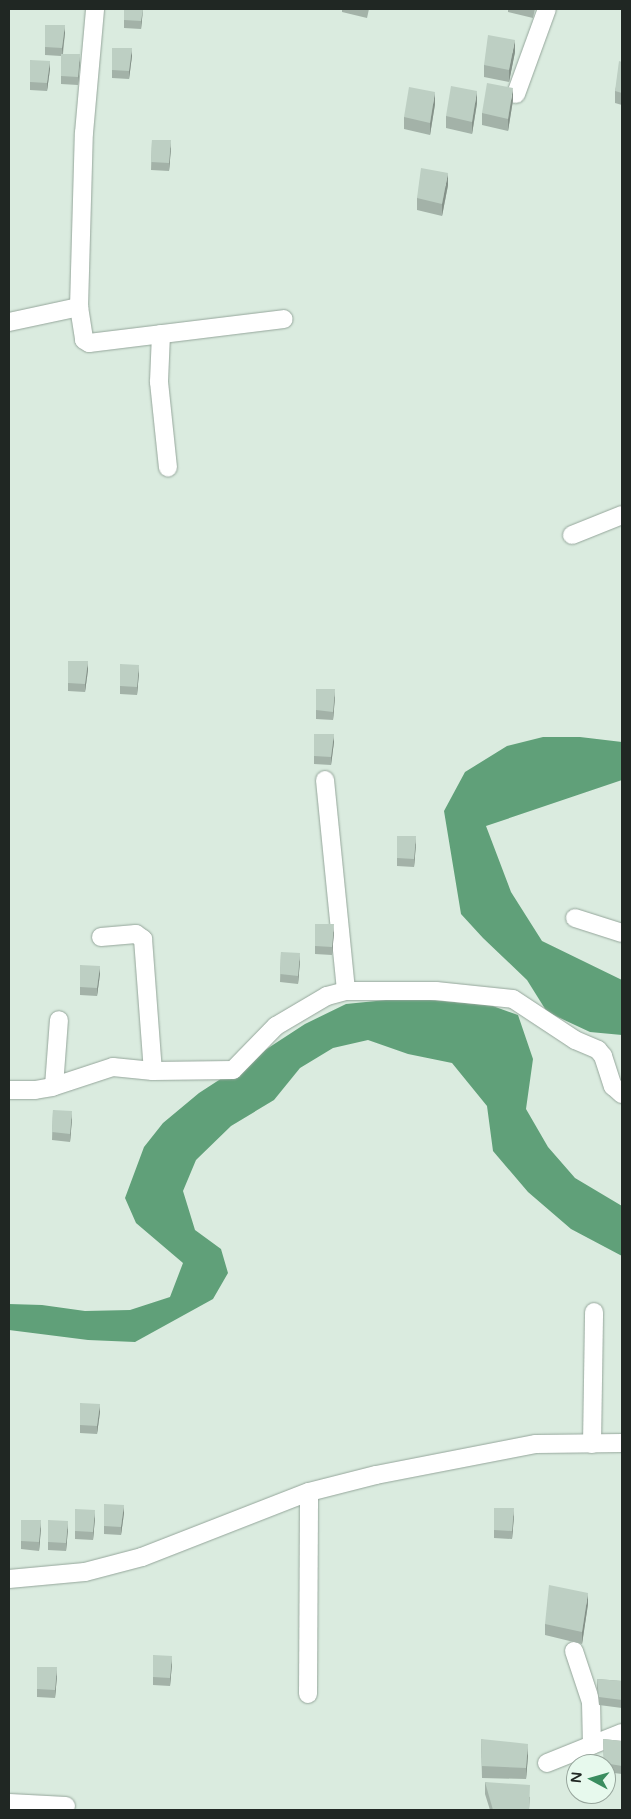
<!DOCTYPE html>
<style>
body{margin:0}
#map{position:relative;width:631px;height:1819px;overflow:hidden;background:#daebdf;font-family:"Varela Round",sans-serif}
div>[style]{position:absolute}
.water>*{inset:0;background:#60a079}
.roads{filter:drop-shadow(0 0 1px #95a69b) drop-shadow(0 0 1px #95a69b)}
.minor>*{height:18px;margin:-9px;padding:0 9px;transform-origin:9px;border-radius:9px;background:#fff}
.wall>*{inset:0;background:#a3b2a8}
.shaded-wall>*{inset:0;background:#849188}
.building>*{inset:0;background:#bdcfc3}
span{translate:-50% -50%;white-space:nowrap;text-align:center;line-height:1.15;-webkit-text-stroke:4.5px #e7f9ed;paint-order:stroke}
.frame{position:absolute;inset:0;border:10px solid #202723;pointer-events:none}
.north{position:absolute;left:566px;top:1754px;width:50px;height:50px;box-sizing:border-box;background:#e7f9ed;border:1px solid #97a59c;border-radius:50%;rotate:276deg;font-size:14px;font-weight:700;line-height:20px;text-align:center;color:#202723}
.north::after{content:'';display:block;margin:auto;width:18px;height:22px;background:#3a8d5f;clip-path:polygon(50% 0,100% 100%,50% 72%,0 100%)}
</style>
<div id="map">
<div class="water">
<i style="clip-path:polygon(543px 737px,580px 737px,622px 742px,622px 780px,486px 826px,511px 892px,542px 941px,622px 980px,622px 1035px,590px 1032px,547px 1012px,527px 980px,483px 938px,461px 914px,444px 811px,465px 772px,507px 746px)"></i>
<i style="clip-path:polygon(406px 998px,490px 1005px,518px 1015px,533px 1059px,526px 1109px,548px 1147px,575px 1178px,622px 1206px,622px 1256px,571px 1229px,528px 1192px,493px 1151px,487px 1106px,452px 1063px,408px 1054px,368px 1040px,333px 1048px,300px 1068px,274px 1100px,231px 1126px,196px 1160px,183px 1191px,195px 1230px,221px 1249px,228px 1273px,213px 1299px,135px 1342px,88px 1340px,9px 1330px,9px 1304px,42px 1305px,85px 1311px,130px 1310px,170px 1297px,183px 1263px,136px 1223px,125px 1198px,144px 1147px,163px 1123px,199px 1093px,305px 1024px,346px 1004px)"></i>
</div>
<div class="roads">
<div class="minor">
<i style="left:516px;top:94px;width:90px;rotate:-70deg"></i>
<i style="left:79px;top:307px;width:33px;rotate:81deg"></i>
<i style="left:84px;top:340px;width:6px;rotate:31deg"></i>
<i style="left:89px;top:343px;width:196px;rotate:-7deg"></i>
<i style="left:9px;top:322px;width:72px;rotate:-12.1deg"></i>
<i style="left:79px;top:307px;width:174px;rotate:-88.4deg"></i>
<i style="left:84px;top:133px;width:124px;rotate:-84.9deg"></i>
<i style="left:161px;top:334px;width:48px;rotate:92.4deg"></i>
<i style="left:159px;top:382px;width:86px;rotate:84deg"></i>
<i style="left:572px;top:535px;width:54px;rotate:-21.8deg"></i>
<i style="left:325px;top:780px;width:212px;rotate:84.3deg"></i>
<i style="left:575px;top:918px;width:49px;rotate:17.7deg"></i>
<i style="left:101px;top:937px;width:35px;rotate:-5deg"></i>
<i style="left:136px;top:934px;width:9px;rotate:36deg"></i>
<i style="left:143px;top:939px;width:132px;rotate:85.7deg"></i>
<i style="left:54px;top:1086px;width:66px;rotate:-85.7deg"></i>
<i style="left:9px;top:1090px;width:26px"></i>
<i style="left:35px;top:1090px;width:17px;rotate:-10deg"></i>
<i style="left:52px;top:1087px;width:64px;rotate:-18.2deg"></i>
<i style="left:113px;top:1067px;width:40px;rotate:5.7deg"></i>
<i style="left:153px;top:1071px;width:80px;rotate:-0.7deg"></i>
<i style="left:233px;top:1070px;width:62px;rotate:-45.7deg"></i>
<i style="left:276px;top:1026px;width:59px;rotate:-30.5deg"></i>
<i style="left:327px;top:996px;width:20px;rotate:-15deg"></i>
<i style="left:346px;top:991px;width:90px"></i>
<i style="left:436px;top:991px;width:77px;rotate:5.9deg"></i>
<i style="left:513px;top:999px;width:74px;rotate:33.5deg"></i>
<i style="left:575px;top:1040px;width:25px;rotate:23deg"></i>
<i style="left:598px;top:1050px;width:8px;rotate:50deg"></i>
<i style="left:603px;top:1056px;width:32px;rotate:72deg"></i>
<i style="left:613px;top:1086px;width:12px;rotate:42deg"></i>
<i style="left:592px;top:1444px;width:132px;rotate:-89.1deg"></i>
<i style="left:9px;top:1579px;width:76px;rotate:-5.3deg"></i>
<i style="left:85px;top:1572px;width:59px;rotate:-14.7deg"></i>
<i style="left:142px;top:1557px;width:179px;rotate:-21.3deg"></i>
<i style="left:309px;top:1492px;width:69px;rotate:-14.2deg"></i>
<i style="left:376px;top:1475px;width:163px;rotate:-11deg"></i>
<i style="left:536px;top:1444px;width:86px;rotate:-0.7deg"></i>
<i style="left:574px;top:1651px;width:54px;rotate:71.6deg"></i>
<i style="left:591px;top:1702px;width:43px;rotate:88.7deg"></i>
<i style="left:308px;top:1694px;width:202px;rotate:-89.7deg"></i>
<i style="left:547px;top:1763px;width:81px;rotate:-21.8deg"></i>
<i style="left:9px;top:1803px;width:57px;rotate:3deg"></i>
</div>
</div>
<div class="wall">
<i style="clip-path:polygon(124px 9px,143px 9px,141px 29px,124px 28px)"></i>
<i style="clip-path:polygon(342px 9px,369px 9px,367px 18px,342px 12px)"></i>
<i style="clip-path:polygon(508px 9px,535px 9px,533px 18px,508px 12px)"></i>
<i style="clip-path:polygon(45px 25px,65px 33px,63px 54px,80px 62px,78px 85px,61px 84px,61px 56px,45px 55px)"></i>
<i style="clip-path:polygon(112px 48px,132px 56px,129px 79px,112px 78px)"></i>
<i style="clip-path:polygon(515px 52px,509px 82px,484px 77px,484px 65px)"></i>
<i style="clip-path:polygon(30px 60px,50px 69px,47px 91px,30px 90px)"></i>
<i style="clip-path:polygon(622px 62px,622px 105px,615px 103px,615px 91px)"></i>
<i style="clip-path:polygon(513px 100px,508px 131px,482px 125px,482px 113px)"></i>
<i style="clip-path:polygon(477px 103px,472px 134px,446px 128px,446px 116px)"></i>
<i style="clip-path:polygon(435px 104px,430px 135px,404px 129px,404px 117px)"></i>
<i style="clip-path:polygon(152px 140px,171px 148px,169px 171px,151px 170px)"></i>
<i style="clip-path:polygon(448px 185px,442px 216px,417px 210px,417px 198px)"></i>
<i style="clip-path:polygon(68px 661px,88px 670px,85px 692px,68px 691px)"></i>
<i style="clip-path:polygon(120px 664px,139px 673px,137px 695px,120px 694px)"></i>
<i style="clip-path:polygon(316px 689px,335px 697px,333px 720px,316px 719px)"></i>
<i style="clip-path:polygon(314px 734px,334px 742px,331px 765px,314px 764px)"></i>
<i style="clip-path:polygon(397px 836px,416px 844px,414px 867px,397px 866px)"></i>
<i style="clip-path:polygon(315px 924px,334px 932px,332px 955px,315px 954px)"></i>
<i style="clip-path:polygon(281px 952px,300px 961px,298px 984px,280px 982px)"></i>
<i style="clip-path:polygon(80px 965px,100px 974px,97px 996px,80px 995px)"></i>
<i style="clip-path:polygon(53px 1110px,72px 1119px,70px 1142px,52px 1140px)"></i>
<i style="clip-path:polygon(80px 1403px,100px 1412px,97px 1434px,80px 1433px)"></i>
<i style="clip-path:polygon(104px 1504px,124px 1513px,121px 1535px,104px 1534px)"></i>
<i style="clip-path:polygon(494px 1508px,514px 1516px,512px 1539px,494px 1538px)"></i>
<i style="clip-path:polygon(75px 1509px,95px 1518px,93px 1540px,75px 1539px)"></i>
<i style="clip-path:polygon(21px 1520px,41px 1528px,39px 1551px,21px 1549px)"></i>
<i style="clip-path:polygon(48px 1520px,68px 1529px,66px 1551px,48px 1550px)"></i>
<i style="clip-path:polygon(588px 1604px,582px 1644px,545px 1635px,545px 1624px)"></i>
<i style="clip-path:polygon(153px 1655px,172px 1664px,170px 1686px,153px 1685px)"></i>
<i style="clip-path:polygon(37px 1667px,57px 1676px,55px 1698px,37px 1697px)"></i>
<i style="clip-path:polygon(597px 1679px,622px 1681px,622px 1708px,599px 1705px,597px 1688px)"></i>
<i style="clip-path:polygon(481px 1739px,528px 1756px,526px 1779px,482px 1778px)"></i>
<i style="clip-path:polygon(603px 1739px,622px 1741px,622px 1774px,606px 1772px,606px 1764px,604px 1764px)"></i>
<i style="clip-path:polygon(485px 1782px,530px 1797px,529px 1810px,490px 1810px,485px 1794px)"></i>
</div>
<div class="shaded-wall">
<i style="clip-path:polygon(143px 9px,141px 29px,141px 21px)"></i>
<i style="clip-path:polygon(65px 25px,65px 33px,62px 56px,62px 48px)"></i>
<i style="clip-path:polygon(515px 40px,515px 52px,509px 82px,509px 70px)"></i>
<i style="clip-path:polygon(132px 48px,132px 56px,129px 79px,129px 71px)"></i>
<i style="clip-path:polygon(80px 54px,80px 62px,78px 85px,78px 77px)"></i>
<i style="clip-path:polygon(50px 61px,50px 69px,47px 91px,47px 83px)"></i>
<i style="clip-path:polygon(513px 88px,513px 100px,508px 131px,508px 119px)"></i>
<i style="clip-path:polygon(477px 91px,477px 103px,472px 134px,472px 122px)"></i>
<i style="clip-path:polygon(435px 92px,435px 104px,430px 135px,430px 123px)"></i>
<i style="clip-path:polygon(171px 140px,171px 148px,169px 171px,169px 163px)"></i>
<i style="clip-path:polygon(448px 173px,448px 185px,442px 216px,442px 204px)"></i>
<i style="clip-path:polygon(88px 661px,88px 670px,85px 692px,85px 684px)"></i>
<i style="clip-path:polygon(139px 665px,139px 673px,137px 695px,137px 687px)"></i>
<i style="clip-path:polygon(335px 689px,335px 697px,333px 720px,333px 712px)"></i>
<i style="clip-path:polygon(334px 734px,334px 742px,331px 765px,331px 757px)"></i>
<i style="clip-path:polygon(416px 836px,416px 844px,414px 867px,414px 859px)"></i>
<i style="clip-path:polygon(334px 924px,334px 932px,332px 955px,332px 947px)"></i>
<i style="clip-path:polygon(300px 953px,300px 961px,298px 984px,298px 976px)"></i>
<i style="clip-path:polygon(100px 966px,100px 974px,97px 996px,97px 988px)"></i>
<i style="clip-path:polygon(72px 1111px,72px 1119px,70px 1142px,70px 1134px)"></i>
<i style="clip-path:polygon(100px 1404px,100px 1412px,97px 1434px,97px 1426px)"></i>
<i style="clip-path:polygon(124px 1505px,124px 1513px,121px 1535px,121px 1527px)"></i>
<i style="clip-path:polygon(514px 1508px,514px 1516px,512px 1539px,512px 1531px)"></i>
<i style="clip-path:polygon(95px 1510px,95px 1518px,93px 1540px,93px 1532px)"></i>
<i style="clip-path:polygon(41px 1520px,41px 1528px,39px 1551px,39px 1542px)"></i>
<i style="clip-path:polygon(68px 1521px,68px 1529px,66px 1551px,66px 1543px)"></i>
<i style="clip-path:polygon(588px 1593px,588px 1604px,582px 1644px,582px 1632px)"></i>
<i style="clip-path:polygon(172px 1656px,172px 1664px,170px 1686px,170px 1678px)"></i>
<i style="clip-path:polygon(57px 1667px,57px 1676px,55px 1698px,55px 1690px)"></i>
<i style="clip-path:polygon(528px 1744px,528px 1756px,526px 1779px,526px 1768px)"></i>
</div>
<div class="building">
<i style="clip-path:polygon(124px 9px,143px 9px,141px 21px,124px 20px)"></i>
<i style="clip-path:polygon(45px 25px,65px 25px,62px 48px,45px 47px)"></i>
<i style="clip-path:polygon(488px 35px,515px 40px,509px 70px,484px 65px)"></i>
<i style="clip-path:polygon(112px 48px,132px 48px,129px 71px,112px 70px)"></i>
<i style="clip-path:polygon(61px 54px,80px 54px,78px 77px,61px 76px)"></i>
<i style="clip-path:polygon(30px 60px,50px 61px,47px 83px,30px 82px)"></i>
<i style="clip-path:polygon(619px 61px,622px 62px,622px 93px,615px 91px)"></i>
<i style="clip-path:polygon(487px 83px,513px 88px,508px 119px,482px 113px)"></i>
<i style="clip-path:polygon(451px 86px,477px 91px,472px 122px,446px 116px)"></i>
<i style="clip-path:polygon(409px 87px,435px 92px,430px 123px,404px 117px)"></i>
<i style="clip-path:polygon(152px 140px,171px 140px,169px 163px,151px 162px)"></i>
<i style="clip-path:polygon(421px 168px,448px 173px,442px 204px,417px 198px)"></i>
<i style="clip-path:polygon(68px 661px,88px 661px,85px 684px,68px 683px)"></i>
<i style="clip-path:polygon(120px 664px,139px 665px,137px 687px,120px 686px)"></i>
<i style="clip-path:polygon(316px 689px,335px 689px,333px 712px,316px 710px)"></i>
<i style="clip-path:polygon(314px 734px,334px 734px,331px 757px,314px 756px)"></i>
<i style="clip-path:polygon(397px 836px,416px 836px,414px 859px,397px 858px)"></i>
<i style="clip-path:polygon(315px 924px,334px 924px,332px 947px,315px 946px)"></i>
<i style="clip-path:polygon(281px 952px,300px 953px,298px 976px,280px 974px)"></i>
<i style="clip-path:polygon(80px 965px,100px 966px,97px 988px,80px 987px)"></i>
<i style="clip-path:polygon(53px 1110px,72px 1111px,70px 1134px,52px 1132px)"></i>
<i style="clip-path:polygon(80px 1403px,100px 1404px,97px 1426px,80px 1425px)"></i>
<i style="clip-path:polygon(104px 1504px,124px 1505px,121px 1527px,104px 1526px)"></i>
<i style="clip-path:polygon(494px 1508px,514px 1508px,512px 1531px,494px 1530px)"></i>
<i style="clip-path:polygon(75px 1509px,95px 1510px,93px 1532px,75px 1531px)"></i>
<i style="clip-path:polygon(21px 1520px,41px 1520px,39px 1542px,21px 1541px)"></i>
<i style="clip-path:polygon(48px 1520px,68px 1521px,66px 1543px,48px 1542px)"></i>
<i style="clip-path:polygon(549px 1585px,588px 1593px,582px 1632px,545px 1624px)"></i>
<i style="clip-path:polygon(153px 1655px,172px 1656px,170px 1678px,153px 1677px)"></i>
<i style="clip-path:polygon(37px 1667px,57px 1667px,55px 1690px,37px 1689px)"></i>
<i style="clip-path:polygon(597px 1679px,622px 1681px,622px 1700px,599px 1697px)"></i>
<i style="clip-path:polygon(481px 1739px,528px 1744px,526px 1768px,482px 1766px)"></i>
<i style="clip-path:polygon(603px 1739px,622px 1741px,622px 1766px,604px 1763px)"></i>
<i style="clip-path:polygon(485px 1782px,530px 1785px,529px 1810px,493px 1810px)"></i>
</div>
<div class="frame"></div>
<div class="north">N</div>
</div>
